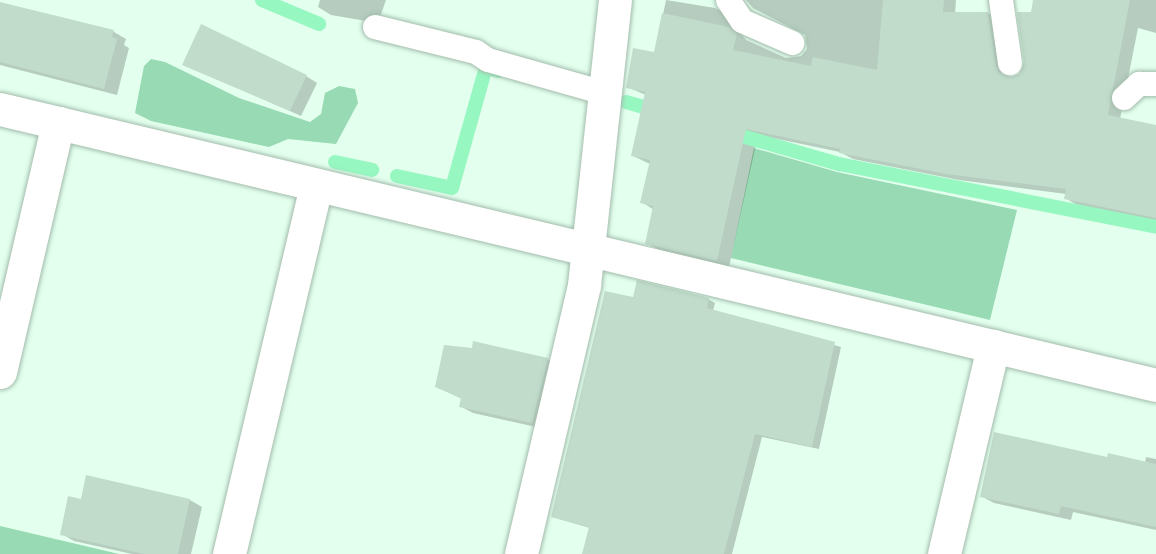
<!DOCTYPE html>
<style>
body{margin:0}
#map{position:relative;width:1156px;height:554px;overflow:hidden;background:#e3ffee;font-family:"Asap Condensed",sans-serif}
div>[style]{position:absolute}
.green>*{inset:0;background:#98dab3}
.shadow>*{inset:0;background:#0003}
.stream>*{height:14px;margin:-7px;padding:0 7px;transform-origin:7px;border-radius:7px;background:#96f7c1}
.building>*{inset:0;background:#c1dccb}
.roads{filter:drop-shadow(0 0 2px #a3bcac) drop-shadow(0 0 2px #a3bcac)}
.service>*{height:24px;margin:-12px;padding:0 12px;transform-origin:12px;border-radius:12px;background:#fff}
.minor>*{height:33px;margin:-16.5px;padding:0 16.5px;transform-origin:16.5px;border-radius:16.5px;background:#fff}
span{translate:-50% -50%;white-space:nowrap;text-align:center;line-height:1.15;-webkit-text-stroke:5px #fff;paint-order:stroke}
</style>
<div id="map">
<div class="green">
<i style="clip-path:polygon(151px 59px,165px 62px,239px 98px,310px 122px,321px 114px,325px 93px,339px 86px,355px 89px,358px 103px,336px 144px,288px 139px,269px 147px,151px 121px,135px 113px,144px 66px)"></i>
<i style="clip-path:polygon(754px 148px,837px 172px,1017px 210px,990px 320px,731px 258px)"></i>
<i style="clip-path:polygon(0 526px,119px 554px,0 554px)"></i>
</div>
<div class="shadow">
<i style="clip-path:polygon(320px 0,386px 0,378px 23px,331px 15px,318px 7px)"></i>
<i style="clip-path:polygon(666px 0,715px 8px,728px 15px,746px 40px,786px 58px,801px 56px,807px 49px,805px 35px,753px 8px,746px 0,956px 0,955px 14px,988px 13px,1000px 20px,1010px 78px,1020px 75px,1026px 62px,1034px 0,1156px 0,1156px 33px,1138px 28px,1120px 119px,1156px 127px,1156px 221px,1077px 205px,1065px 198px,1066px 194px,959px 180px,853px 159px,840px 152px,758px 135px,729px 267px,659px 250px,647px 243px,654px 210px,642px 202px,650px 164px,633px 156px,646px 95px,627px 87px,655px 54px)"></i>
<i style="clip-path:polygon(0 4px,114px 32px,126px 39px,124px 45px,129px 48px,117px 95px,0 65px)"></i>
<i style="clip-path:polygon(193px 68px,306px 76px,317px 83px,301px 116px)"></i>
<i style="clip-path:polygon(634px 299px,708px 299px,715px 303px,713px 311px,841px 347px,819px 449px,762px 437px,732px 554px,583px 554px,590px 528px,552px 517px)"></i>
<i style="clip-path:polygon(547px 359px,559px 366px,545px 429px,473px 413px,460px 406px,462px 399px,437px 387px)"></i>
<i style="clip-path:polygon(1146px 457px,1156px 459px,1156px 530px,1073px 512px,1071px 520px,994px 503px,981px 496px,1108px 459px,1145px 463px)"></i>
<i style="clip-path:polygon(190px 500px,202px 507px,191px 554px,132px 554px,74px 541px,62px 534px,82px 501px)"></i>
</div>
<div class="stream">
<i style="left:262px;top:0;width:62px;rotate:22.8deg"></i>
<i style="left:626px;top:102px;width:33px;rotate:16deg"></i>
<i style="left:728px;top:132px;width:116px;rotate:16.1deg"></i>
<i style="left:839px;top:164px;width:323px;rotate:11.2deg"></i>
<i style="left:335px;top:162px;width:38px;rotate:12deg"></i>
<i style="left:397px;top:176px;width:56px;rotate:12.3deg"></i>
<i style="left:452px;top:188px;width:126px;rotate:-74.3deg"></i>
<i style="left:486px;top:67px;width:13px;rotate:18deg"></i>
</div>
<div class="building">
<i style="clip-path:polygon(883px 0,944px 0,943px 12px,988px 12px,996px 66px,999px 72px,1011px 77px,1019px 74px,1024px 62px,1017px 12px,1031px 12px,1033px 0,1130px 0,1108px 115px,1156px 125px,1156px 218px,1064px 199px,1066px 189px,946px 174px,839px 153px,840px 149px,746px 129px,717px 261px,645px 244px,653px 206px,640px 203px,650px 160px,631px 156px,645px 92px,626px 88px,633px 48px,654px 52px,662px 13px,729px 27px,737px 34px,733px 50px,811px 66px,813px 57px,877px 70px)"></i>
<i style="clip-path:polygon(0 2px,114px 30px,112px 37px,117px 39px,104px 89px,0 62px)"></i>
<i style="clip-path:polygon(201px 24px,307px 75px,290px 111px,182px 65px)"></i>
<i style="clip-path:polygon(637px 280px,709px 298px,707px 308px,835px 342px,812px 447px,755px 434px,724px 554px,582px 554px,589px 527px,551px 517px,605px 291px,633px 297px)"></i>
<i style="clip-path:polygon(473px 341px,548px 358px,532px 423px,459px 407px,461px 398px,435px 387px,444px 345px,472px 348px)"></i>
<i style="clip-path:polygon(994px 432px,1107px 457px,1108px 453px,1156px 464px,1156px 527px,1061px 506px,1059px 514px,980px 497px)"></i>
<i style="clip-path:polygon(86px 475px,190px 499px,178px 554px,144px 554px,60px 535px,68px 496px,81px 499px)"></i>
</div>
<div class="roads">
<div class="service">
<i style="left:728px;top:0;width:25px;rotate:56deg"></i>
<i style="left:742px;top:21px;width:55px;rotate:23.7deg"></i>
<i style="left:1001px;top:0;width:64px;rotate:81.9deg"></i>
<i style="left:375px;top:27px;width:104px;rotate:13.9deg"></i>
<i style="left:476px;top:52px;width:14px;rotate:34deg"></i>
<i style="left:488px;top:60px;width:122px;rotate:15.8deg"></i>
<i style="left:1124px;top:98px;width:21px;rotate:-43deg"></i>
<i style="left:1139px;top:84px;width:17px"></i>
</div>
<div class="minor">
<i style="left:0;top:109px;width:1188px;rotate:13.43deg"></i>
<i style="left:0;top:372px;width:256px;rotate:-76.9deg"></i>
<i style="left:229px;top:554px;width:379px;rotate:-76.7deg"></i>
<i style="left:521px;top:554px;width:276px;rotate:-76.8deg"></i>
<i style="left:584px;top:285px;width:287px;rotate:-83.8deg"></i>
<i style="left:944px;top:554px;width:214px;rotate:-76.7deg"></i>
</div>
</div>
</div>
